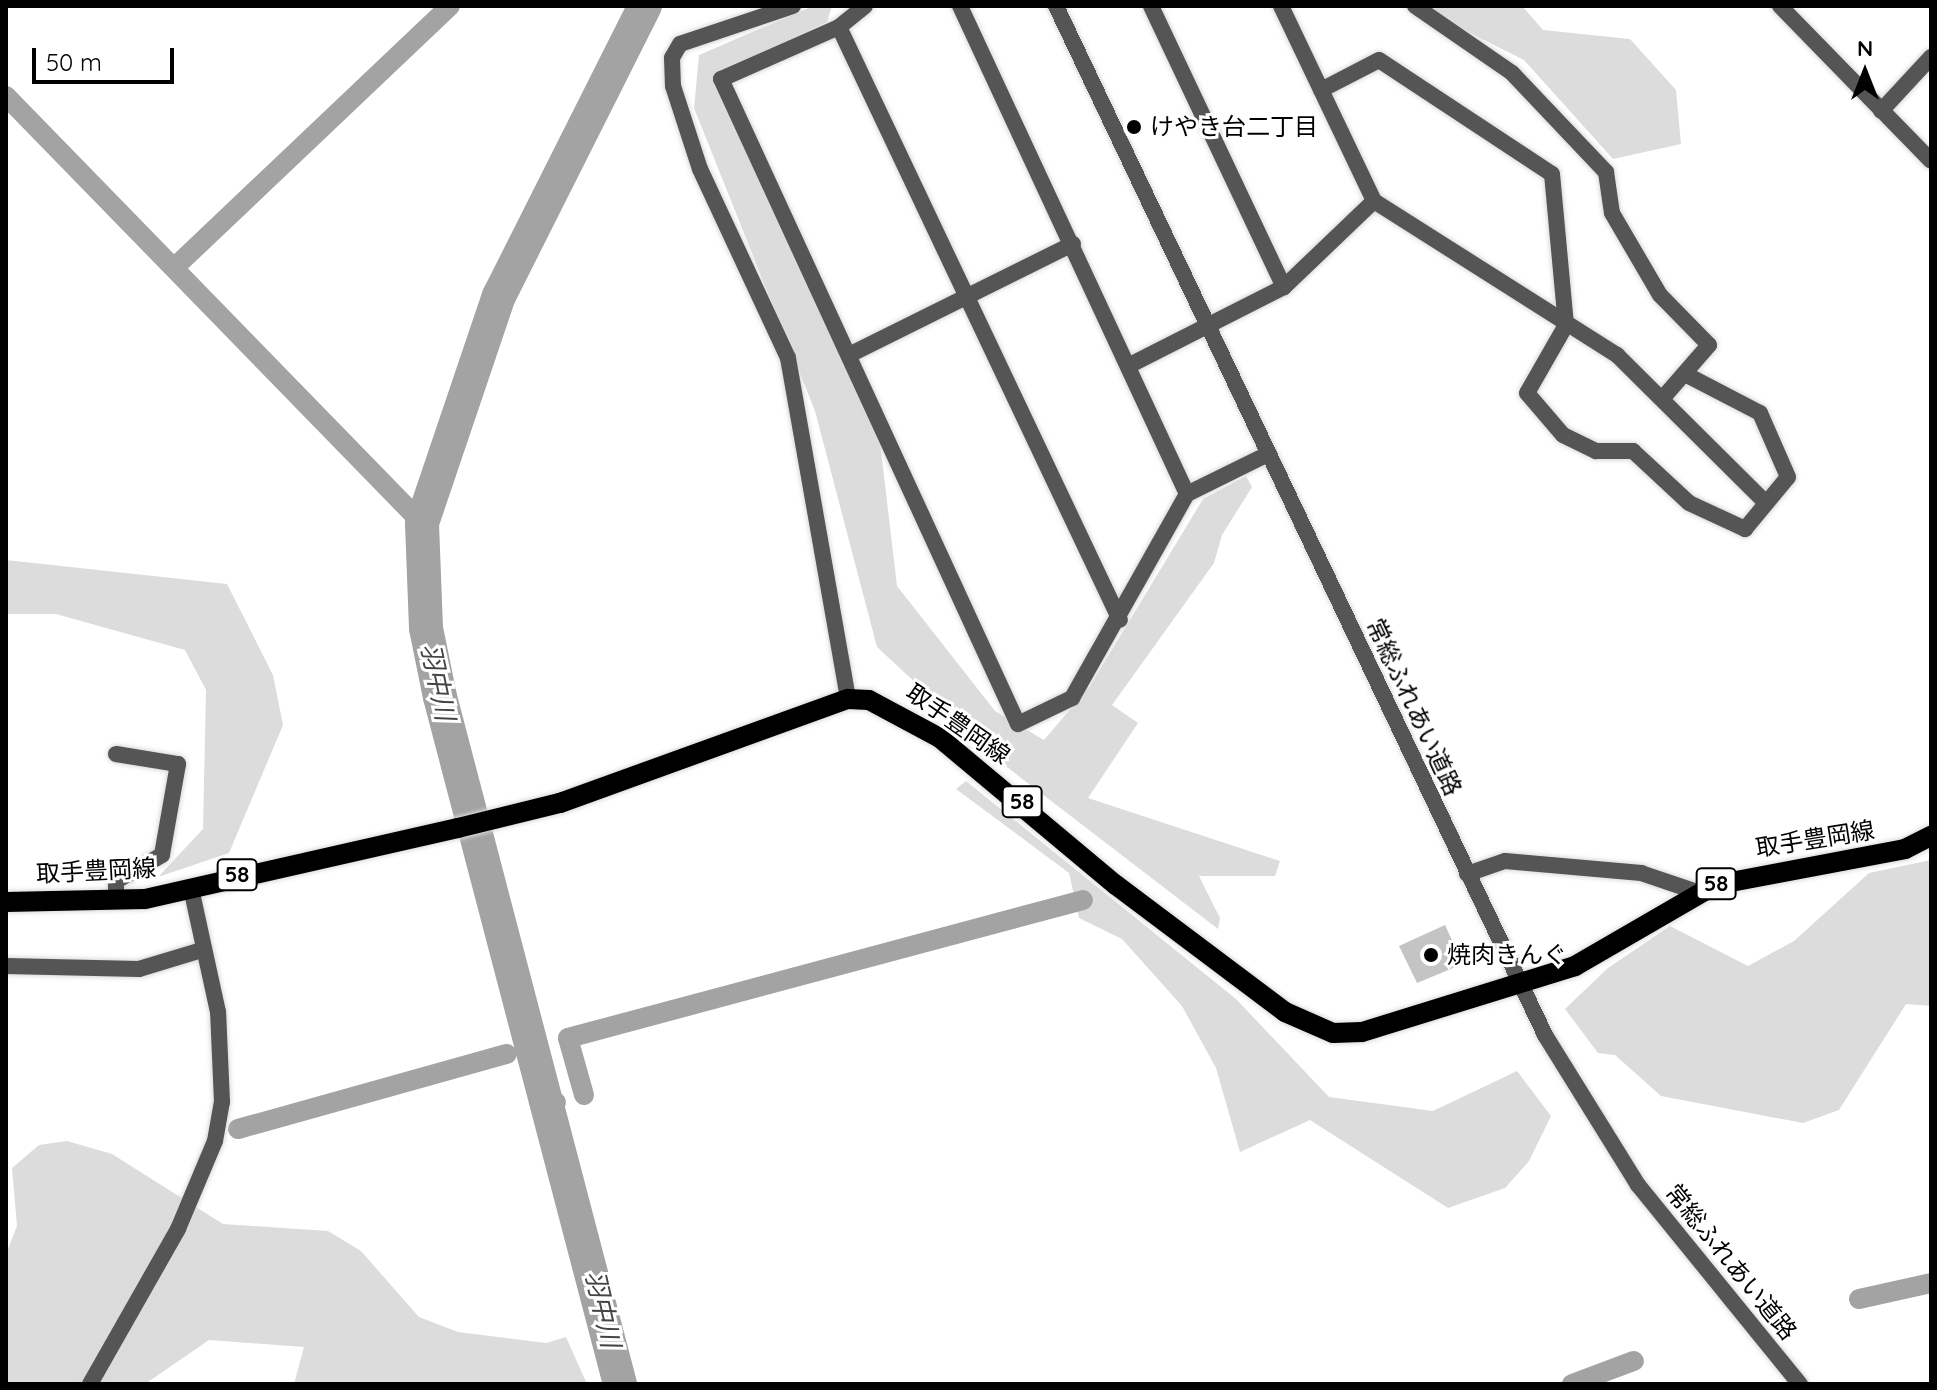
<!DOCTYPE html>
<meta charset="utf-8">
<style>
body{margin:0}
#map{position:relative;width:1937px;height:1390px;overflow:hidden;background:#fff;font-family:Quicksand,"Noto Sans JP",sans-serif}
div>[style]{position:absolute}
.green>*{inset:0;background:#dcdcdc}
.canal>*{height:20px;margin:-10px;padding:0 10px;transform-origin:10px;border-radius:10px;background:#a3a3a3}
.river>*{height:34px;margin:-17px;padding:0 17px;transform-origin:17px;border-radius:17px;background:#a3a3a3}
.building>*{inset:0;background:#c4c4c4}
.roads{filter:drop-shadow(0 0 2px #dbdbdb) drop-shadow(0 0 2px #dbdbdb)}
.minor>*{height:16px;margin:-8px;padding:0 8px;transform-origin:8px;border-radius:8px;background:#555}
.tertiary>*{height:16px;margin:-8px;padding:0 8px;transform-origin:8px;border-radius:8px;background:#555}
.primary>*{height:20px;margin:-10px;padding:0 10px;transform-origin:10px;border-radius:10px;background:#000}
.dots>*{width:22px;height:22px;translate:-50% -50%;box-sizing:border-box;border:4px solid #fff;border-radius:50%}
span{translate:-50% -50%;white-space:nowrap;text-align:center;line-height:1.15;-webkit-text-stroke:6px #fff;paint-order:stroke}
.shield-label span{padding:2px 6px;background:#fff;border:2px solid;border-radius:6px;-webkit-text-stroke-width:0}
.shield-label{font-size:22px;color:#000;font-weight:700}
.poi-label{font-size:24px;color:#000}
.left{translate:0 -50%;text-align:left}
.street-label{font-size:24px;color:#000}
.water-label{font-size:26px;color:#444;font-style:italic}
.frame{position:absolute;inset:0;border:8px solid #000;pointer-events:none}
.north{position:absolute;left:1825px;top:32px;width:80px;height:80px;-webkit-text-stroke:6px #fff;paint-order:stroke;rotate:0deg;font-size:22px;font-weight:700;line-height:32px;text-align:center;color:#000}
.north::after{content:'';display:block;margin:auto;width:28px;height:36px;background:#000;clip-path:polygon(50% 0,100% 100%,50% 72%,0 100%)}
.scale{position:absolute;left:32px;top:48px;width:142px;height:36px;box-sizing:border-box;border:4px solid #000;border-top:0;padding-left:10px;font-size:24px;line-height:28px;white-space:nowrap;color:#000;-webkit-text-stroke:6px #fff;paint-order:stroke}
</style>
<div id="map">
<div class="green">
<i style="clip-path:polygon(813px 6px,832px 6px,827px 22px,714px 75px,880px 442px,897px 586px,995px 711px,1044px 740px,1090px 686px,1203px 499px,1246px 476px,1252px 487px,1222px 535px,1214px 563px,1112px 705px,1138px 723px,1088px 798px,1280px 861px,1275px 876px,1199px 876px,1220px 918px,1218px 929px,1003px 764px,877px 647px,815px 411px,694px 108px,699px 55px)"></i>
<i style="clip-path:polygon(1416px 6px,1522px 6px,1543px 30px,1630px 39px,1676px 90px,1681px 144px,1613px 159px,1524px 60px)"></i>
<i style="clip-path:polygon(6px 560px,227px 584px,273px 675px,283px 725px,229px 853px,158px 877px,203px 829px,206px 690px,185px 650px,56px 614px,6px 614px)"></i>
<i style="clip-path:polygon(966px 781px,1236px 999px,1329px 1097px,1433px 1111px,1517px 1071px,1551px 1116px,1529px 1161px,1505px 1188px,1448px 1208px,1310px 1120px,1240px 1152px,1216px 1068px,1182px 1006px,1122px 939px,1079px 918px,1069px 873px,956px 789px)"></i>
<i style="clip-path:polygon(1931px 860px,1931px 1006px,1906px 1004px,1839px 1110px,1803px 1123px,1661px 1096px,1615px 1055px,1598px 1053px,1565px 1009px,1608px 968px,1670px 926px,1748px 966px,1794px 941px,1869px 873px)"></i>
<i style="clip-path:polygon(67px 1141px,112px 1154px,223px 1224px,328px 1231px,361px 1251px,419px 1317px,458px 1332px,546px 1343px,566px 1337px,587px 1384px,294px 1384px,304px 1347px,209px 1340px,145px 1384px,6px 1384px,6px 1254px,17px 1226px,12px 1168px,39px 1145px)"></i>
</div>
<div class="canal">
<i style="left:6px;top:96px;width:596px;rotate:45.75deg"></i>
<i style="left:175px;top:267px;width:379px;rotate:-43.5deg"></i>
<i style="left:533px;top:1047px;width:2px;rotate:-27deg"></i>
<i style="left:584px;top:1095px;width:59px;rotate:-105.7deg"></i>
<i style="left:568px;top:1038px;width:533px;rotate:-15deg"></i>
<i style="left:548px;top:1103px;width:8px;rotate:-7deg"></i>
<i style="left:238px;top:1129px;width:279px;rotate:-15.6deg"></i>
<i style="left:1859px;top:1299px;width:74px;rotate:-12.5deg"></i>
<i style="left:1572px;top:1384px;width:66px;rotate:-20.4deg"></i>
</div>
<div class="river">
<i style="left:620px;top:1384px;width:710px;rotate:-104.68deg"></i>
<i style="left:440px;top:697px;width:70px;rotate:-101.5deg"></i>
<i style="left:426px;top:628px;width:105px;rotate:-92.2deg"></i>
<i style="left:422px;top:523px;width:240px;rotate:-71.3deg"></i>
<i style="left:499px;top:296px;width:325px;rotate:-63.3deg"></i>
</div>
<div class="building">
<i style="clip-path:polygon(1445px 925px,1463px 964px,1417px 983px,1399px 946px)"></i>
</div>
<div class="roads">
<div class="minor">
<i style="left:793px;top:6px;width:119px;rotate:161.4deg"></i>
<i style="left:680px;top:44px;width:16px;rotate:120deg"></i>
<i style="left:672px;top:58px;width:28px;rotate:88deg"></i>
<i style="left:673px;top:86px;width:87px;rotate:72deg"></i>
<i style="left:700px;top:169px;width:208px;rotate:65deg"></i>
<i style="left:788px;top:358px;width:346px;rotate:80deg"></i>
<i style="left:865px;top:6px;width:33px;rotate:141deg"></i>
<i style="left:839px;top:27px;width:129px;rotate:156.2deg"></i>
<i style="left:721px;top:79px;width:710px;rotate:65.28deg"></i>
<i style="left:1018px;top:724px;width:60px;rotate:-25.7deg"></i>
<i style="left:1072px;top:698px;width:234px;rotate:-60.6deg"></i>
<i style="left:1187px;top:494px;width:90px;rotate:-26.3deg"></i>
<i style="left:960px;top:6px;width:538px;rotate:65.05deg"></i>
<i style="left:1151px;top:6px;width:311px;rotate:64.7deg"></i>
<i style="left:1281px;top:6px;width:216px;rotate:64.5deg"></i>
<i style="left:1374px;top:201px;width:288px;rotate:32.4deg"></i>
<i style="left:1617px;top:355px;width:210px;rotate:44.8deg"></i>
<i style="left:1415px;top:6px;width:118px;rotate:34.6deg"></i>
<i style="left:1512px;top:73px;width:137px;rotate:46.5deg"></i>
<i style="left:1606px;top:172px;width:41px;rotate:81.7deg"></i>
<i style="left:1612px;top:213px;width:95px;rotate:59.7deg"></i>
<i style="left:1660px;top:295px;width:70px;rotate:45.6deg"></i>
<i style="left:1709px;top:345px;width:70px;rotate:131deg"></i>
<i style="left:1780px;top:6px;width:216px;rotate:45.7deg"></i>
<i style="left:839px;top:27px;width:656px;rotate:64.65deg"></i>
<i style="left:1321px;top:90px;width:65px;rotate:-27.3deg"></i>
<i style="left:1379px;top:60px;width:207px;rotate:33.4deg"></i>
<i style="left:1552px;top:174px;width:152px;rotate:84.7deg"></i>
<i style="left:1566px;top:325px;width:78px;rotate:119.8deg"></i>
<i style="left:1527px;top:393px;width:55px;rotate:49.4deg"></i>
<i style="left:1563px;top:435px;width:37px;rotate:26deg"></i>
<i style="left:1596px;top:451px;width:37px"></i>
<i style="left:1633px;top:451px;width:76px;rotate:42.9deg"></i>
<i style="left:1689px;top:503px;width:62px;rotate:24.9deg"></i>
<i style="left:1745px;top:529px;width:67px;rotate:-50.4deg"></i>
<i style="left:1788px;top:477px;width:70px;rotate:-113.6deg"></i>
<i style="left:1760px;top:413px;width:80px;rotate:-152.5deg"></i>
<i style="left:1881px;top:111px;width:74px;rotate:-47.2deg"></i>
<i style="left:849px;top:355px;width:250px;rotate:-26.4deg"></i>
<i style="left:1128px;top:366px;width:175px;rotate:-26.9deg"></i>
<i style="left:1284px;top:287px;width:124px;rotate:-43.7deg"></i>
<i style="left:116px;top:754px;width:63px;rotate:9.2deg"></i>
<i style="left:178px;top:764px;width:92px;rotate:100deg"></i>
<i style="left:162px;top:855px;width:53px;rotate:150.5deg"></i>
<i style="left:116px;top:881px;width:19px;rotate:90deg"></i>
<i style="left:1467px;top:874px;width:40px;rotate:-18.9deg"></i>
<i style="left:1505px;top:861px;width:137px;rotate:5deg"></i>
<i style="left:1641px;top:873px;width:62px;rotate:18.7deg"></i>
<i style="left:6px;top:966px;width:133px;rotate:1.3deg"></i>
<i style="left:139px;top:969px;width:66px;rotate:-16.8deg"></i>
<i style="left:90px;top:1384px;width:178px;rotate:-60.4deg"></i>
<i style="left:178px;top:1229px;width:95px;rotate:-67.2deg"></i>
<i style="left:215px;top:1141px;width:40px;rotate:-80deg"></i>
<i style="left:222px;top:1102px;width:90px;rotate:-92.5deg"></i>
<i style="left:218px;top:1012px;width:127px;rotate:-102.3deg"></i>
</div>
<div class="tertiary">
<i style="left:1056px;top:6px;width:1139px;rotate:64.58deg"></i>
<i style="left:1545px;top:1035px;width:176px;rotate:58.2deg"></i>
<i style="left:1638px;top:1185px;width:257px;rotate:50.9deg"></i>
</div>
<div class="primary">
<i style="left:6px;top:902px;width:139px;rotate:-1.2deg"></i>
<i style="left:145px;top:899px;width:321px;rotate:-12.8deg"></i>
<i style="left:458px;top:828px;width:105px;rotate:-13.8deg"></i>
<i style="left:560px;top:803px;width:306px;rotate:-19.9deg"></i>
<i style="left:848px;top:699px;width:21px;rotate:3deg"></i>
<i style="left:869px;top:700px;width:81px;rotate:28.2deg"></i>
<i style="left:940px;top:738px;width:229px;rotate:39.9deg"></i>
<i style="left:1116px;top:885px;width:211px;rotate:36.9deg"></i>
<i style="left:1285px;top:1012px;width:52px;rotate:23.6deg"></i>
<i style="left:1333px;top:1033px;width:29px;rotate:-2deg"></i>
<i style="left:1362px;top:1032px;width:223px;rotate:-17.2deg"></i>
<i style="left:1575px;top:966px;width:162px;rotate:-30.1deg"></i>
<i style="left:1715px;top:885px;width:193px;rotate:-10.7deg"></i>
<i style="left:1905px;top:849px;width:29px;rotate:-27deg"></i>
</div>
</div>
<div class="dots">
<i style="left:1134px;top:127px;background:#000"></i>
<i style="left:1431px;top:955px;background:#000"></i>
</div>
<div class="shield-label">
<span style="left:1022px;top:802px">58</span>
<span style="left:237px;top:875px">58</span>
<span style="left:1716px;top:884px">58</span>
</div>
<div class="poi-label">
<span class="left" style="left:1150px;top:127px">けやき台二丁目</span>
<span class="left" style="left:1447px;top:955px">焼肉きんぐ</span>
</div>
<div class="street-label">
<span style="left:1414px;top:707px;rotate:65deg">常総ふれあい道路</span>
<span style="left:958px;top:724px;rotate:35deg">取手豊岡線</span>
<span style="left:1815px;top:839px;rotate:-9deg">取手豊岡線</span>
<span style="left:96px;top:871px;rotate:-3deg">取手豊岡線</span>
<span style="left:1731px;top:1262px;rotate:51deg">常総ふれあい道路</span>
</div>
<div class="water-label">
<span style="left:438px;top:682px;rotate:78deg">羽中川</span>
<span style="left:603px;top:1309px;rotate:77deg">羽中川</span>
</div>
<div class="frame"></div>
<div class="north">N</div>
<div class="scale">50 m</div>
</div>
